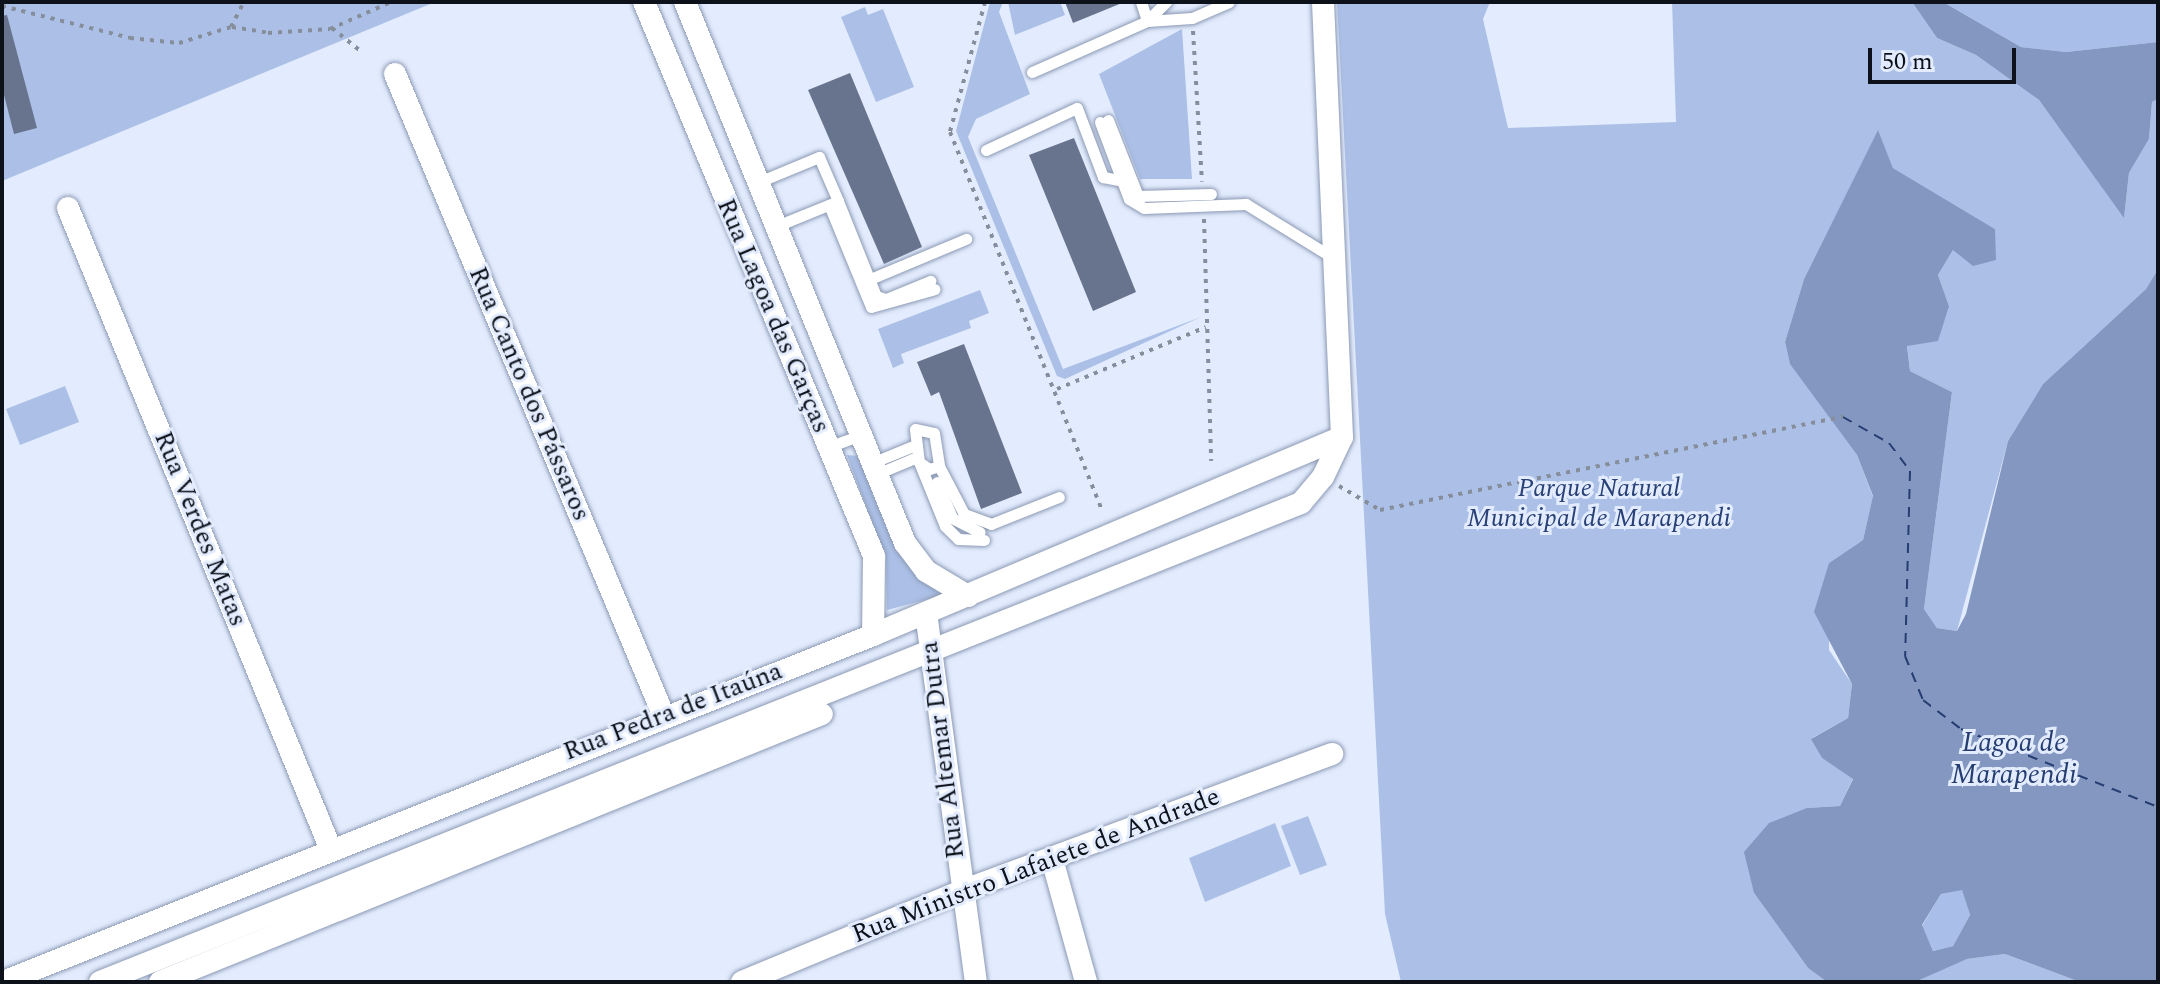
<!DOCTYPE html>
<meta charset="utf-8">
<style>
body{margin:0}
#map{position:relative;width:2160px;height:984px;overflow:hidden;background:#e3ecfe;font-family:Spectral,serif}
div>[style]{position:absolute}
.green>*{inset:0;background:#acc0e7}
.forest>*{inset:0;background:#a9bee9}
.water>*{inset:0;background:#8397c0}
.ferry>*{height:2px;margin-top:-1px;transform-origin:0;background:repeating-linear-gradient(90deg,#253d71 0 10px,transparent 0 18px)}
.building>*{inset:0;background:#68748e}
.path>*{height:4px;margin-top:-2px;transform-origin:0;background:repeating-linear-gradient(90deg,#868e9c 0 4px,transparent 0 10px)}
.roads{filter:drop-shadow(0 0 2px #8b99b4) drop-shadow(0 0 2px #8b99b4)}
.lane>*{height:11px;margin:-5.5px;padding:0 5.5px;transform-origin:5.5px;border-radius:5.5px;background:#fff}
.street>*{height:22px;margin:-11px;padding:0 11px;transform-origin:11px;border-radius:11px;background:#fff}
span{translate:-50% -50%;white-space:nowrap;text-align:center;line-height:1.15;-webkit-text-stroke:6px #e3ecfe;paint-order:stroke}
.street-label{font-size:26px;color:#0c111a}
.park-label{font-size:26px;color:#294176;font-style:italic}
.water-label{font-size:28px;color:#253d71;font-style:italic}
.frame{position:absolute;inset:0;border:4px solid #0c111a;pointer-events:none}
.scale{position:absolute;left:1868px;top:48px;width:148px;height:36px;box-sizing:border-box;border:4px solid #0c111a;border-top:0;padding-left:10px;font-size:24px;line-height:28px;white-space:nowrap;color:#0c111a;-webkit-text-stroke:6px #e3ecfe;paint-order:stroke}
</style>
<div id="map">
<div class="green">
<i style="clip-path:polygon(15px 2px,435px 2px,2px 181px,2px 4px)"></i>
<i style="clip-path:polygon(990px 2px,1003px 2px,999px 12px,1030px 94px,976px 119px,968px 137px,1063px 369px,1201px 317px,1065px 379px,1057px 376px,956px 131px)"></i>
<i style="clip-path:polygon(1008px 2px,1060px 2px,1065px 15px,1015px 35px)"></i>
<i style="clip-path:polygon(1337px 2px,1490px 2px,1483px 19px,1508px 128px,1676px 122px,1672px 2px,1912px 2px,1937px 38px,1976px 55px,2039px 100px,2124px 217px,2129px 173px,2149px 139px,2152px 102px,2158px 99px,2158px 269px,2146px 289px,2043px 384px,2008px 441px,1957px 631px,1937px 628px,1924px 609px,1952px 392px,1910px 371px,1907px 345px,1949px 306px,1938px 275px,1953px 250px,1995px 229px,1893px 168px,1878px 131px,1804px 279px,1785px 342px,1790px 363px,1857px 455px,1873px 497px,1863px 540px,1829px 563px,1829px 650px,1852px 684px,1848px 718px,1812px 738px,1822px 758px,1853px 778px,1840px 806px,1807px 808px,1754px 893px,1808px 968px,1827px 982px,1401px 982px,1385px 914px)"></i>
<i style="clip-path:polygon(865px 7px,868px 15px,883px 9px,914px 87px,876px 102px,841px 17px)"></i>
<i style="clip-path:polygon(1182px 29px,1192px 179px,1140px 179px,1099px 74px)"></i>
<i style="clip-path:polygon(980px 290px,989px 313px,969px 321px,971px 328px,901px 354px,904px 363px,893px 368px,878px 329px)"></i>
<i style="clip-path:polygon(65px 386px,79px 422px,20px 445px,6px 409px)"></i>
<i style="clip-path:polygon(847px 455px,859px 456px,940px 596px,887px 610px,886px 559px)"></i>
<i style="clip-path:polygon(1308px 816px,1327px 865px,1300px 875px,1281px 826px)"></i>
<i style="clip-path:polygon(1275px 823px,1291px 866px,1205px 902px,1189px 858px)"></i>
<i style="clip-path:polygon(2005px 954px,2080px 982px,1910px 982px,1967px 959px)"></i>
</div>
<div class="forest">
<i style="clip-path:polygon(1943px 2px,2158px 2px,2158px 42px,2066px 52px,2021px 47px)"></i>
<i style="clip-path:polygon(1962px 889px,1970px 915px,1953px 946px,1933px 951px,1922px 926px,1941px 894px)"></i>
</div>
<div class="water">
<i style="clip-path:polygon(1912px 2px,1943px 2px,2021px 47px,2066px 52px,2158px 42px,2158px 99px,2152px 102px,2149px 139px,2129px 173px,2124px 218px,2039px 100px,1976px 55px,1937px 38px)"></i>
<i style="clip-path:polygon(evenodd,1878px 130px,1893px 168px,1995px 229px,1996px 260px,1973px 266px,1953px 250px,1938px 275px,1949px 306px,1938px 341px,1907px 346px,1910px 371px,1952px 392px,1924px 609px,1937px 628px,1957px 631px,1966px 614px,2008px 441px,2043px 384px,2146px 289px,2158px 269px,2158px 982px,2080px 982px,2005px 954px,1967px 959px,1917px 981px,1827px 982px,1808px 968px,1754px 893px,1744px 852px,1769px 823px,1807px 808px,1840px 806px,1853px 779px,1822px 758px,1811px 739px,1848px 718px,1852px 684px,1814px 612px,1829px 563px,1863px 540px,1873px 496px,1857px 455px,1790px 364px,1785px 342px,1804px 279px,1878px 130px,1962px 890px,1970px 915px,1953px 946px,1933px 951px,1922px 925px,1941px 894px,1962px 890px)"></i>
</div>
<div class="ferry">
<i style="left:1843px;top:417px;width:53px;rotate:29.5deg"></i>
<i style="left:1889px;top:443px;width:35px;rotate:53deg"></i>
<i style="left:1910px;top:471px;width:185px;rotate:91.5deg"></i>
<i style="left:1905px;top:656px;width:48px;rotate:67.8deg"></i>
<i style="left:1923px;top:700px;width:48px;rotate:37.3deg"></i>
<i style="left:1961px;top:729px;width:212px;rotate:21.6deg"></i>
</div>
<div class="building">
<i style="clip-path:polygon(1065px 2px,1122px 2px,1122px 3px,1073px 23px)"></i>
<i style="clip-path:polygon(7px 15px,37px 128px,14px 134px,2px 87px,2px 16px)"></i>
<i style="clip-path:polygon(850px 73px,922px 247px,884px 264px,808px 90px)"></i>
<i style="clip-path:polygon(1074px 138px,1136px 292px,1093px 311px,1029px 155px)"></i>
<i style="clip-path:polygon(964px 344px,1022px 493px,981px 509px,939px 392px,931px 396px,917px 362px)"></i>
</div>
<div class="path">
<i style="left:985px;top:2px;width:135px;rotate:105.1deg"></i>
<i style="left:950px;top:132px;width:407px;rotate:68.1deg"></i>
<i style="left:2px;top:6px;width:132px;rotate:14deg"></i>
<i style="left:130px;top:38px;width:49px;rotate:5.8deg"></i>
<i style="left:179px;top:43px;width:54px;rotate:-17.1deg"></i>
<i style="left:231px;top:27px;width:28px;rotate:-63deg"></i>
<i style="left:232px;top:27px;width:36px;rotate:9deg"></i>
<i style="left:268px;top:33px;width:62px;rotate:-3.7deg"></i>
<i style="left:330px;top:29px;width:67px;rotate:-23.9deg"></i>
<i style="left:332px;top:28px;width:38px;rotate:39deg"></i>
<i style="left:1193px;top:31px;width:151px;rotate:86.6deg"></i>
<i style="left:1204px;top:219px;width:242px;rotate:88.3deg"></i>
<i style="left:1057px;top:389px;width:161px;rotate:-22.6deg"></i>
<i style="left:1339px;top:486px;width:48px;rotate:30.3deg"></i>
<i style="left:1380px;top:510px;width:472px;rotate:-11.4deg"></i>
</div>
<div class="roads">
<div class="lane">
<i style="left:1141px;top:2px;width:20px;rotate:72deg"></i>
<i style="left:1147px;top:21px;width:27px;rotate:-45deg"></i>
<i style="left:1032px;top:72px;width:126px;rotate:-23.9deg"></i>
<i style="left:1147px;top:21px;width:45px;rotate:-3.8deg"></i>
<i style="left:1192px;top:18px;width:40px;rotate:-23.4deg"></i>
<i style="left:1108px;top:120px;width:82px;rotate:68.5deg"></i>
<i style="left:1138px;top:196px;width:73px;rotate:-1.6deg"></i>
<i style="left:1100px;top:122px;width:82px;rotate:69.4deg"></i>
<i style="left:1129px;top:199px;width:17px;rotate:31deg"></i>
<i style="left:1144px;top:208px;width:102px;rotate:-2.2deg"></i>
<i style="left:1246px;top:204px;width:105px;rotate:31.7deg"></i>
<i style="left:986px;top:150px;width:100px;rotate:-24.8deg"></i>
<i style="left:1077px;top:108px;width:74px;rotate:69.4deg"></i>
<i style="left:1103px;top:177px;width:25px;rotate:11deg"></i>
<i style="left:761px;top:181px;width:63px;rotate:-22.5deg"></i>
<i style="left:819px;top:157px;width:48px;rotate:66.6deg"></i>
<i style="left:838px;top:201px;width:64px;rotate:157.9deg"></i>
<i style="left:838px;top:201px;width:102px;rotate:68.2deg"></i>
<i style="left:876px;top:296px;width:10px;rotate:17deg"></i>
<i style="left:886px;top:299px;width:48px;rotate:-22.2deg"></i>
<i style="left:829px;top:205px;width:110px;rotate:67.6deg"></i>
<i style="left:871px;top:307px;width:66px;rotate:-15.7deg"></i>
<i style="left:863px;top:282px;width:112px;rotate:-22.7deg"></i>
<i style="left:915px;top:429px;width:19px;rotate:12deg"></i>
<i style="left:934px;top:433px;width:33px;rotate:81deg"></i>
<i style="left:939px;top:466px;width:10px;rotate:163deg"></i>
<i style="left:929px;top:469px;width:12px;rotate:-145deg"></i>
<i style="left:919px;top:462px;width:33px;rotate:-97deg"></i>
<i style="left:828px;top:447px;width:37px;rotate:-20deg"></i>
<i style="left:874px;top:462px;width:42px;rotate:-22.3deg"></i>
<i style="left:919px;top:462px;width:69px;rotate:67.9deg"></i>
<i style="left:945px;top:526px;width:18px;rotate:45deg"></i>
<i style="left:958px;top:539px;width:26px;rotate:2deg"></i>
<i style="left:939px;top:466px;width:54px;rotate:62.5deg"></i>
<i style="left:964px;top:514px;width:29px;rotate:20deg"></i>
<i style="left:991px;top:524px;width:73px;rotate:-21.7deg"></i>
<i style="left:879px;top:473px;width:41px;rotate:-22.8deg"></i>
<i style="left:937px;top:482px;width:39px;rotate:67deg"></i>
<i style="left:952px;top:518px;width:31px;rotate:27deg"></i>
</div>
<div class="street">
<i style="left:644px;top:2px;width:600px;rotate:67.45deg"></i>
<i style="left:874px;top:556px;width:79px;rotate:90.7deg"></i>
<i style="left:685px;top:2px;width:584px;rotate:67.87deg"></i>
<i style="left:905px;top:543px;width:35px;rotate:53deg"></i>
<i style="left:926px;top:571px;width:49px;rotate:30.8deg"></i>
<i style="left:395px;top:74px;width:694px;rotate:67.28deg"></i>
<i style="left:68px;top:208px;width:694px;rotate:67.72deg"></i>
<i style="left:926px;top:613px;width:372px;rotate:82.3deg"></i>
<i style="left:1052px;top:859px;width:128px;rotate:74.5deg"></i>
<i style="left:3px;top:982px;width:937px;rotate:-21.74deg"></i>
<i style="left:873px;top:635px;width:509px;rotate:-22.89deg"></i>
<i style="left:100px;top:982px;width:1293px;rotate:-21.74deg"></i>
<i style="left:1301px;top:503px;width:34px;rotate:-50deg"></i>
<i style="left:1323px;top:477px;width:44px;rotate:-64.6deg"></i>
<i style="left:1342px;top:437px;width:435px;rotate:-92.5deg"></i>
<i style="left:160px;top:982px;width:714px;rotate:-22.04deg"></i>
<i style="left:742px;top:982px;width:235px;rotate:-22.5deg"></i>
<i style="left:959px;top:892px;width:398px;rotate:-20.3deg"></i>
</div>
</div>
<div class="street-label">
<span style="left:773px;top:316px;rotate:67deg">Rua Lagoa das Garças</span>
<span style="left:529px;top:394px;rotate:67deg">Rua Canto dos Pássaros</span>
<span style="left:200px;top:529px;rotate:68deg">Rua Verdes Matas</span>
<span style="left:673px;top:712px;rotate:-21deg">Rua Pedra de Itaúna</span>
<span style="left:943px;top:750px;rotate:-97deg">Rua Altemar Dutra</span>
<span style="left:1036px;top:866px;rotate:-21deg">Rua Ministro Lafaiete de Andrade</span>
</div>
<div class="park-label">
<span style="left:1599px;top:504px">Parque Natural<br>Municipal de Marapendi</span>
</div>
<div class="water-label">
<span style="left:2014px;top:759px">Lagoa de<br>Marapendi</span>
</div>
<div class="frame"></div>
<div class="scale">50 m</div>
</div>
